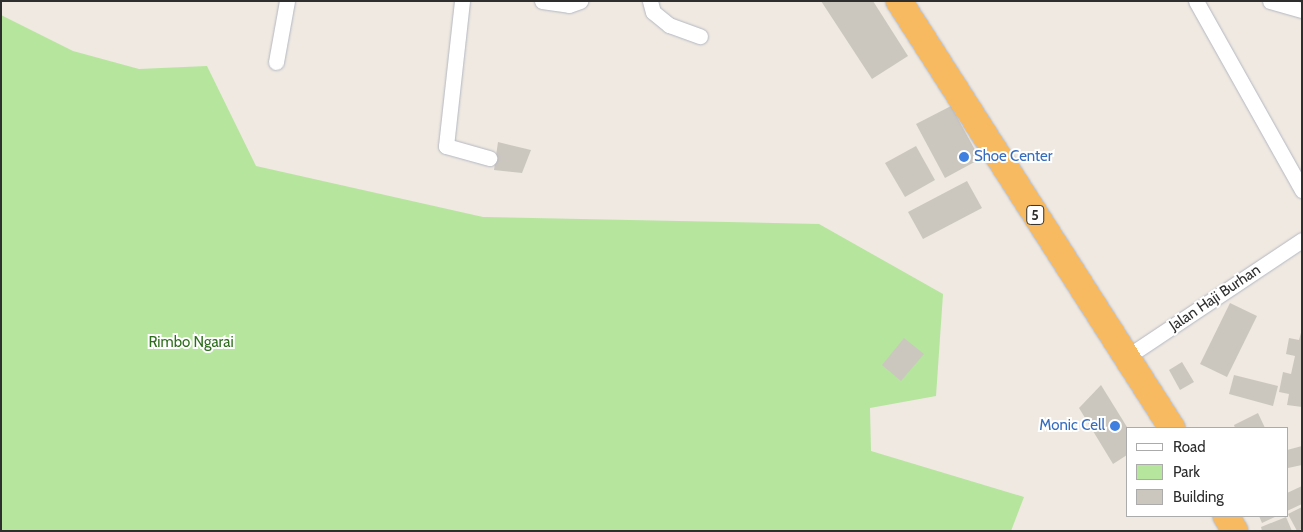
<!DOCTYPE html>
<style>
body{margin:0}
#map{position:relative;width:1303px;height:532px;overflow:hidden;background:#efe9e1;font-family:Cabin,sans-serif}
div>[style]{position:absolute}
.green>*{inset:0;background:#b6e59e}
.building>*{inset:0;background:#cbc7bf}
.roads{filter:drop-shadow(0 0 1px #b4b7c1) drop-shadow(0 0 1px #b4b7c1)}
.minor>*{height:15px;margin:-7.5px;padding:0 7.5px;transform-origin:7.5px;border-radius:7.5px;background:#fff}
.trunk>*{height:26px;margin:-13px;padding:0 13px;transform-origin:13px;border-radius:13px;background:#f8ba60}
.dots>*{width:14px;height:14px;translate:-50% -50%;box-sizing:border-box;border:2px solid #fff;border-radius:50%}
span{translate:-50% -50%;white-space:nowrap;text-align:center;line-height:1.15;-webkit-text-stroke:4px #fff;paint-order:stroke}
.shield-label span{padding:1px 4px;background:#fff;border:1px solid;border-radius:4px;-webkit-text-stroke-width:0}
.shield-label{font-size:14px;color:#2e2e2e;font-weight:700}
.shop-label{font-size:15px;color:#366cbe}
.left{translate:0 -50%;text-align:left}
.right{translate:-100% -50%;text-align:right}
.street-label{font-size:15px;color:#2e2e2e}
.park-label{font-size:15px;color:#2c6e1b}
.frame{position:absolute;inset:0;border:2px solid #2e2e2e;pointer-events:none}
.legend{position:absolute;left:1126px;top:427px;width:162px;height:90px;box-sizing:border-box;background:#fff;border:1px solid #ababab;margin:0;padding:6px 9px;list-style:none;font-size:15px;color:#2e2e2e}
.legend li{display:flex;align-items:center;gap:10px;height:25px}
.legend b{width:25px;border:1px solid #ababab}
</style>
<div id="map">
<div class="green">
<i style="clip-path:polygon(1px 15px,73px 51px,139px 69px,207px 66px,256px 166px,483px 217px,819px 224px,943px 294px,936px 396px,870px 408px,871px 451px,1024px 497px,1011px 531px,1px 531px)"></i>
</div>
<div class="building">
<i style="clip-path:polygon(821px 1px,873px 1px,908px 56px,872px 79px)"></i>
<i style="clip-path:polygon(951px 106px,980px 159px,945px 178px,916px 124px)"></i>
<i style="clip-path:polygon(498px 142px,531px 150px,522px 173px,494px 170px)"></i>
<i style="clip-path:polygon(916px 146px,935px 180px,905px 197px,885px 163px)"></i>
<i style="clip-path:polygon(967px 181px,982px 208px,923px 239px,908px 212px)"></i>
<i style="clip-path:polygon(1230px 303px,1257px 316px,1227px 377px,1200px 364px)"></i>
<i style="clip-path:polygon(1302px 329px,1302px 407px,1287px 405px,1289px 394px,1279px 392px,1283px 372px,1291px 374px,1295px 356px,1286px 354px,1289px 338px,1299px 340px)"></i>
<i style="clip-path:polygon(904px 338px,924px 354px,901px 381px,882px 365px)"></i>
<i style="clip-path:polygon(1182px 362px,1194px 382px,1180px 390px,1169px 370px)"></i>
<i style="clip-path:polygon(1234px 375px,1278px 386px,1273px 406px,1229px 394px)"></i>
<i style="clip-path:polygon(1101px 385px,1127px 427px,1127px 455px,1113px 464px,1079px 408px)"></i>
<i style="clip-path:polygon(1258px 413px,1265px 428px,1235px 428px,1234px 425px)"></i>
<i style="clip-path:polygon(1302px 446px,1302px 465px,1288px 468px,1287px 450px)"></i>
<i style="clip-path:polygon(1302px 486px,1302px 504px,1287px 511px,1287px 493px)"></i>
<i style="clip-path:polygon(1302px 507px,1302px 529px,1297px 531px,1288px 514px)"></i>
<i style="clip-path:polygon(1259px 516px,1277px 516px,1262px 523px)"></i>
<i style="clip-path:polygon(1286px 517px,1292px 531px,1262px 531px,1261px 527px)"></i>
</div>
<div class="roads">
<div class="minor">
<i style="left:462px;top:1px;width:146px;rotate:96.3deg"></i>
<i style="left:446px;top:146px;width:45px;rotate:15.6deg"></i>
<i style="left:542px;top:1px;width:27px;rotate:8deg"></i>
<i style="left:569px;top:5px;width:12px;rotate:-20deg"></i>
<i style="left:650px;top:1px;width:11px;rotate:75deg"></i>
<i style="left:653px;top:12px;width:21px;rotate:39deg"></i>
<i style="left:669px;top:25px;width:33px;rotate:20deg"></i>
<i style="left:1196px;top:1px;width:217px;rotate:60.7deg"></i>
<i style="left:1270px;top:1px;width:33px;rotate:16deg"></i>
<i style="left:276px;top:62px;width:62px;rotate:-79.8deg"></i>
<i style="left:1128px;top:356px;width:209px;rotate:-33.7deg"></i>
</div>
<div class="trunk">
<i style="left:899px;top:1px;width:507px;rotate:57.41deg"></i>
<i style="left:1226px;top:516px;width:17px;rotate:59deg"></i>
</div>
</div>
<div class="dots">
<i style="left:964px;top:157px;background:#3f7fe0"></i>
<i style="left:1115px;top:426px;background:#3f7fe0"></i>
</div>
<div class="shield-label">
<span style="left:1035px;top:215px">5</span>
</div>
<div class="shop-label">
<span class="left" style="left:974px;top:157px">Shoe Center</span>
<span class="right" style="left:1105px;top:426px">Monic Cell</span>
</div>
<div class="street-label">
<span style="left:1215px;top:298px;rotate:-34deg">Jalan Haji Burhan</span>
</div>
<div class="park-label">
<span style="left:191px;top:343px">Rimbo Ngarai</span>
</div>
<div class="frame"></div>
<ul class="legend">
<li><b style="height:6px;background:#fff"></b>Road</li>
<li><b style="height:14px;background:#b6e59e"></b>Park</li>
<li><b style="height:14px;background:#cbc7bf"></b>Building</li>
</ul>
</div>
